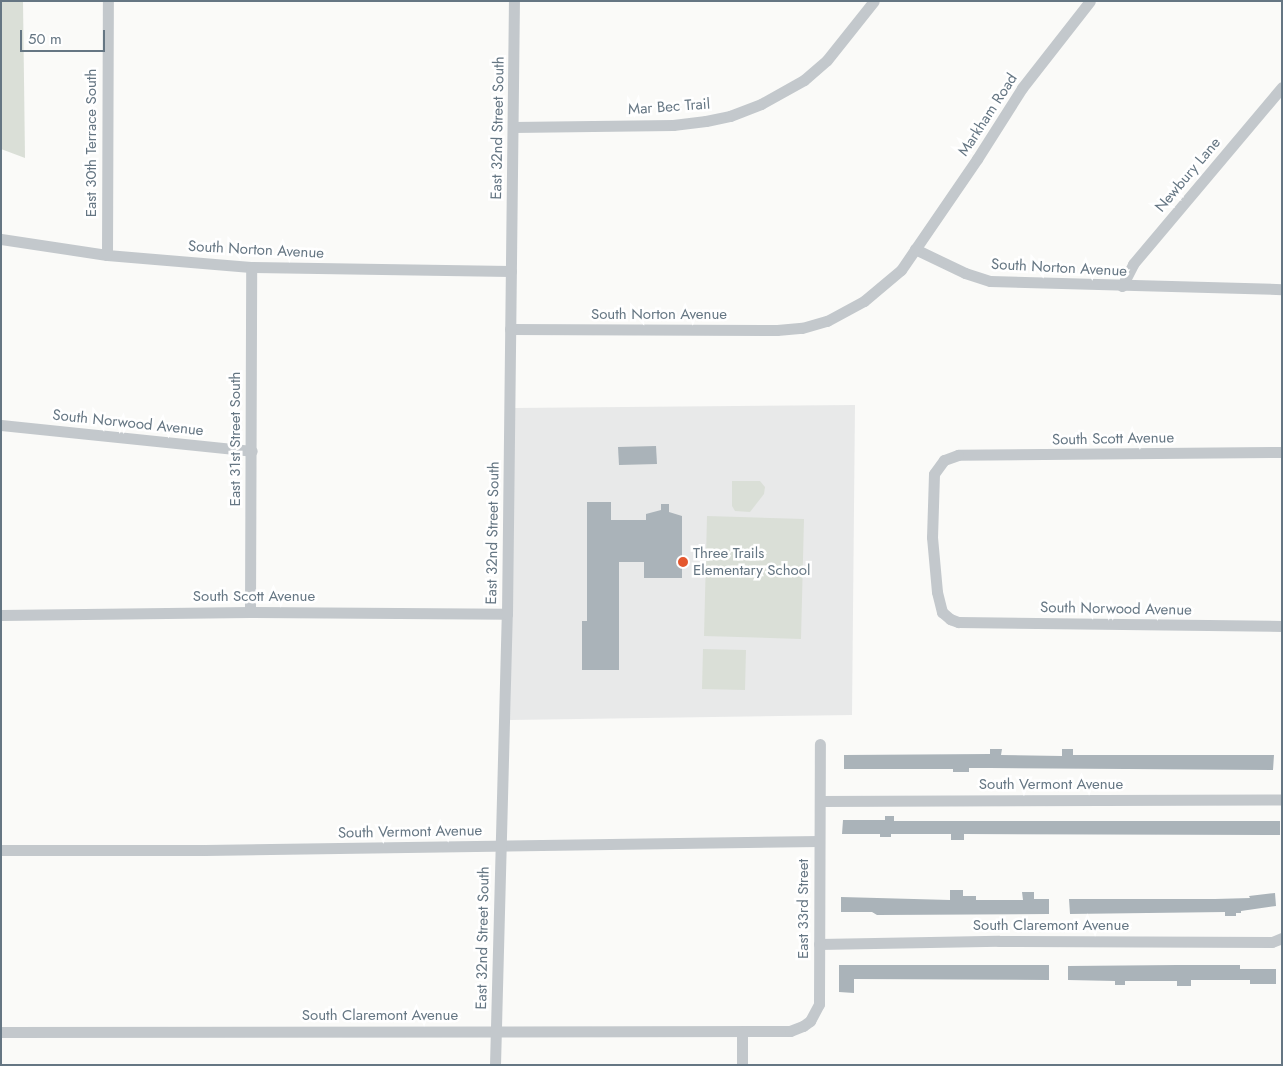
<!DOCTYPE html>
<style>
body{margin:0}
#map{position:relative;width:1283px;height:1066px;overflow:hidden;background:#fafaf8;font-family:Jost,sans-serif}
div>[style]{position:absolute}
.built>*{inset:0;background:#e8e9e9}
.green>*{inset:0;background:#dadfd7}
.building>*{inset:0;background:#aab3b9}
.minor>*{height:11px;margin:-5.5px;padding:0 5.5px;transform-origin:5.5px;border-radius:5.5px;background:#c3c8cc}
.dots>*{width:14px;height:14px;translate:-50% -50%;box-sizing:border-box;border:2px solid #fff;border-radius:50%}
span{translate:-50% -50%;white-space:nowrap;text-align:center;line-height:1.15;-webkit-text-stroke:5px #fff;paint-order:stroke}
.street-label{font-size:15px;color:#657683}
.poi-label{font-size:15px;color:#657683}
.left{translate:0 -50%;text-align:left}
.frame{position:absolute;inset:0;border:2px solid #657683;pointer-events:none}
.scale{position:absolute;left:20px;top:30px;width:85px;height:22px;box-sizing:border-box;border:2px solid #657683;border-top:0;padding-left:6px;font-size:15px;line-height:18px;white-space:nowrap;color:#657683;-webkit-text-stroke:4px #fff;paint-order:stroke}
</style>
<div id="map">
<div class="built">
<i style="clip-path:polygon(855px 405px,852px 715px,510px 720px,514px 408px)"></i>
</div>
<div class="green">
<i style="clip-path:polygon(1px 1px,23px 1px,25px 158px,1px 149px)"></i>
<i style="clip-path:polygon(732px 481px,760px 481px,765px 487px,764px 494px,750px 512px,735px 511px,732px 506px)"></i>
<i style="clip-path:polygon(707px 516px,804px 519px,801px 639px,704px 636px)"></i>
<i style="clip-path:polygon(703px 649px,746px 650px,745px 690px,702px 689px)"></i>
</div>
<div class="building">
<i style="clip-path:polygon(656px 446px,657px 464px,619px 465px,618px 447px)"></i>
<i style="clip-path:polygon(587px 502px,611px 502px,611px 520px,646px 520px,646px 514px,661px 510px,661px 504px,669px 504px,669px 512px,682px 516px,682px 578px,644px 578px,644px 562px,619px 562px,619px 670px,582px 670px,582px 621px,587px 621px)"></i>
<i style="clip-path:polygon(990px 749px,1002px 749px,1001px 755px,1062px 756px,1062px 749px,1073px 749px,1073px 755px,1274px 755px,1273px 770px,990px 768px,969px 768px,969px 772px,953px 772px,953px 769px,844px 769px,844px 755px,990px 754px)"></i>
<i style="clip-path:polygon(885px 816px,894px 816px,894px 821px,1280px 821px,1280px 835px,964px 834px,964px 840px,951px 840px,951px 834px,891px 834px,891px 837px,880px 837px,880px 834px,842px 834px,843px 820px,885px 820px)"></i>
<i style="clip-path:polygon(950px 890px,963px 890px,963px 896px,976px 896px,976px 900px,1023px 900px,1022px 892px,1034px 892px,1034px 899px,1049px 899px,1049px 914px,877px 915px,872px 912px,841px 912px,841px 897px,950px 900px)"></i>
<i style="clip-path:polygon(1275px 893px,1276px 906px,1241px 911px,1241px 913px,1236px 913px,1236px 916px,1225px 916px,1225px 912px,1070px 914px,1069px 899px,1215px 899px,1250px 898px,1249px 896px)"></i>
<i style="clip-path:polygon(839px 965px,1049px 965px,1049px 980px,854px 979px,854px 993px,839px 992px)"></i>
<i style="clip-path:polygon(1177px 965px,1240px 965px,1240px 969px,1276px 969px,1276px 984px,1250px 984px,1250px 980px,1191px 980px,1191px 986px,1177px 986px,1177px 981px,1125px 981px,1125px 985px,1115px 985px,1115px 981px,1068px 980px,1068px 966px)"></i>
</div>
<div class="minor">
<i style="left:513px;top:127px;width:160px;rotate:-0.7deg"></i>
<i style="left:673px;top:125px;width:33px;rotate:-7deg"></i>
<i style="left:706px;top:121px;width:25px;rotate:-12deg"></i>
<i style="left:730px;top:116px;width:33px;rotate:-21deg"></i>
<i style="left:761px;top:104px;width:49px;rotate:-29.2deg"></i>
<i style="left:804px;top:80px;width:30px;rotate:-41deg"></i>
<i style="left:827px;top:60px;width:75px;rotate:-51.5deg"></i>
<i style="left:1px;top:239px;width:107px;rotate:8.6deg"></i>
<i style="left:107px;top:255px;width:144px;rotate:4.8deg"></i>
<i style="left:251px;top:267px;width:260px;rotate:0.9deg"></i>
<i style="left:915px;top:249px;width:55px;rotate:25.6deg"></i>
<i style="left:965px;top:273px;width:26px;rotate:18deg"></i>
<i style="left:990px;top:281px;width:292px;rotate:1.6deg"></i>
<i style="left:107px;top:255px;width:254px;rotate:-89.8deg"></i>
<i style="left:1122px;top:286px;width:25px;rotate:-63deg"></i>
<i style="left:1133px;top:264px;width:231px;rotate:-49.9deg"></i>
<i style="left:510px;top:329px;width:267px;rotate:0.2deg"></i>
<i style="left:777px;top:330px;width:25px;rotate:-5deg"></i>
<i style="left:802px;top:328px;width:26px;rotate:-16deg"></i>
<i style="left:827px;top:321px;width:42px;rotate:-28.4deg"></i>
<i style="left:864px;top:301px;width:48px;rotate:-40deg"></i>
<i style="left:901px;top:270px;width:135px;rotate:-55.6deg"></i>
<i style="left:977px;top:159px;width:84px;rotate:-57.6deg"></i>
<i style="left:1022px;top:88px;width:110px;rotate:-52deg"></i>
<i style="left:1px;top:425px;width:252px;rotate:5.9deg"></i>
<i style="left:1282px;top:452px;width:324px;rotate:179.5deg"></i>
<i style="left:958px;top:455px;width:15px;rotate:160deg"></i>
<i style="left:944px;top:460px;width:17px;rotate:126deg"></i>
<i style="left:934px;top:474px;width:63px;rotate:91.8deg"></i>
<i style="left:932px;top:537px;width:55px;rotate:84.8deg"></i>
<i style="left:937px;top:592px;width:21px;rotate:76deg"></i>
<i style="left:942px;top:612px;width:11px;rotate:41deg"></i>
<i style="left:950px;top:619px;width:9px;rotate:21deg"></i>
<i style="left:958px;top:622px;width:324px;rotate:0.7deg"></i>
<i style="left:250px;top:612px;width:345px;rotate:-89.8deg"></i>
<i style="left:1px;top:615px;width:249px;rotate:-0.7deg"></i>
<i style="left:250px;top:612px;width:257px;rotate:0.4deg"></i>
<i style="left:820px;top:801px;width:462px;rotate:-0.2deg"></i>
<i style="left:1px;top:850px;width:204px"></i>
<i style="left:205px;top:850px;width:614px;rotate:-0.84deg"></i>
<i style="left:819px;top:944px;width:180px;rotate:-1deg"></i>
<i style="left:999px;top:941px;width:273px;rotate:0.2deg"></i>
<i style="left:1272px;top:942px;width:11px;rotate:-22deg"></i>
<i style="left:1px;top:1032px;width:789px;rotate:-0.07deg"></i>
<i style="left:790px;top:1031px;width:14px;rotate:-21deg"></i>
<i style="left:803px;top:1026px;width:9px;rotate:-36deg"></i>
<i style="left:810px;top:1021px;width:19px;rotate:-62deg"></i>
<i style="left:819px;top:1004px;width:260px;rotate:-89.8deg"></i>
<i style="left:495px;top:1065px;width:451px;rotate:-88.5deg"></i>
<i style="left:507px;top:614px;width:613px;rotate:-89.35deg"></i>
<i style="left:742px;top:1065px;width:34px;rotate:-90deg"></i>
</div>
<div class="dots">
<i style="left:683px;top:562px;background:#e4572e"></i>
</div>
<div class="street-label">
<span style="left:669px;top:107px;rotate:-4deg">Mar Bec Trail</span>
<span style="left:988px;top:115px;rotate:-57deg">Markham Road</span>
<span style="left:498px;top:128px;rotate:-89deg">East 32nd Street South</span>
<span style="left:92px;top:143px;rotate:-90deg">East 30th Terrace South</span>
<span style="left:1188px;top:175px;rotate:-50deg">Newbury Lane</span>
<span style="left:256px;top:250px;rotate:3deg">South Norton Avenue</span>
<span style="left:1059px;top:268px;rotate:3deg">South Norton Avenue</span>
<span style="left:659px;top:315px">South Norton Avenue</span>
<span style="left:128px;top:423px;rotate:6deg">South Norwood Avenue</span>
<span style="left:236px;top:439px;rotate:-90deg">East 31st Street South</span>
<span style="left:1113px;top:439px;rotate:-1deg">South Scott Avenue</span>
<span style="left:493px;top:533px;rotate:-89deg">East 32nd Street South</span>
<span style="left:254px;top:597px">South Scott Avenue</span>
<span style="left:1116px;top:609px;rotate:1deg">South Norwood Avenue</span>
<span style="left:1051px;top:785px">South Vermont Avenue</span>
<span style="left:410px;top:832px;rotate:-1deg">South Vermont Avenue</span>
<span style="left:804px;top:909px;rotate:-90deg">East 33rd Street</span>
<span style="left:1051px;top:926px">South Claremont Avenue</span>
<span style="left:483px;top:938px;rotate:-89deg">East 32nd Street South</span>
<span style="left:380px;top:1016px">South Claremont Avenue</span>
</div>
<div class="poi-label">
<span class="left" style="left:693px;top:562px">Three Trails<br>Elementary School</span>
</div>
<div class="frame"></div>
<div class="scale">50 m</div>
</div>
